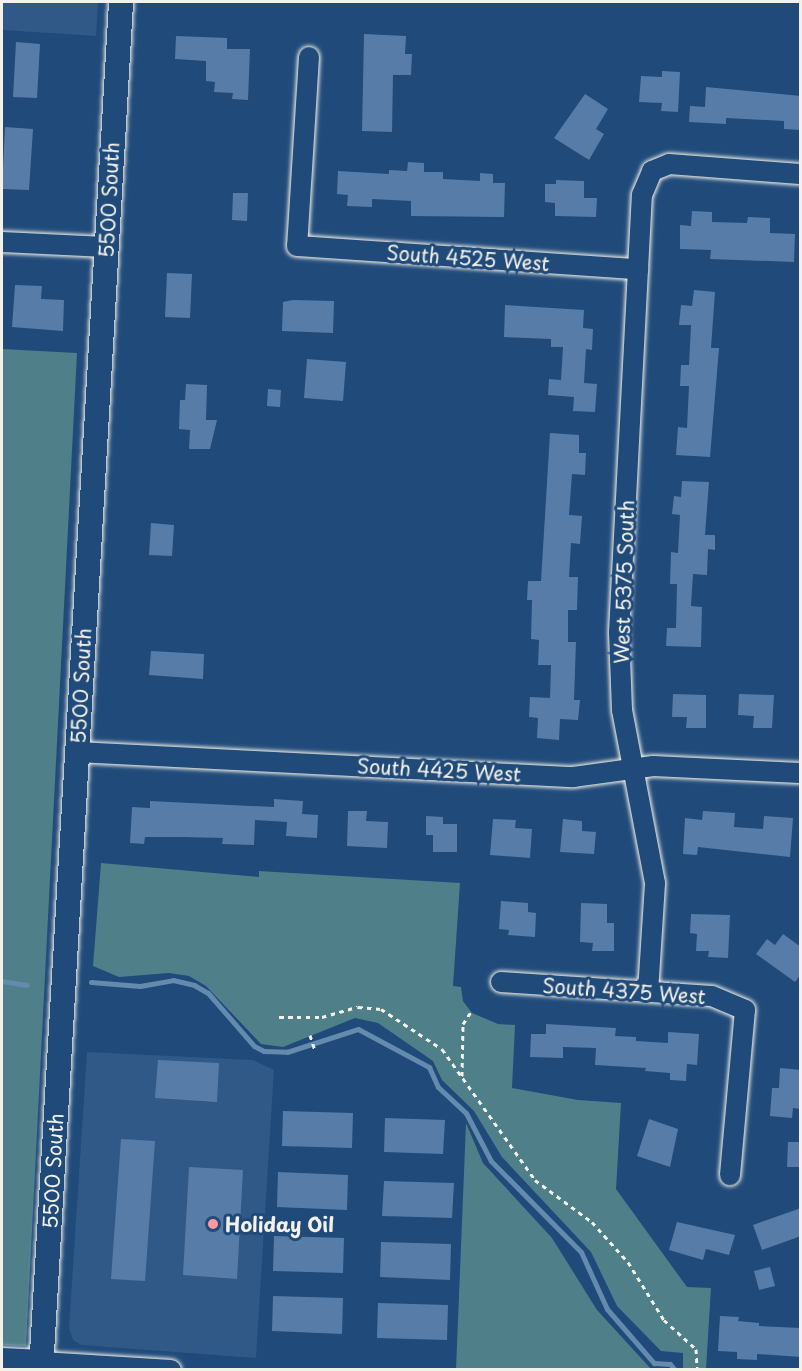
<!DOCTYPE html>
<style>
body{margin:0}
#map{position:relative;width:802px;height:1371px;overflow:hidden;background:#1f4a7a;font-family:"Playpen Sans",sans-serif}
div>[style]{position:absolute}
.built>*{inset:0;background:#305988}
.green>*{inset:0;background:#4f7f89}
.stream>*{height:5px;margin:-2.5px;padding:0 2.5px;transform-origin:2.5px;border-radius:2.5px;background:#648aae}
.building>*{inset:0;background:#587ca8}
.path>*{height:3px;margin-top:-1.5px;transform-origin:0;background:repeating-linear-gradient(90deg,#f4f1e8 0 4.5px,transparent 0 9px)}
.roads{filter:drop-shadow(0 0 2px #f4f1e8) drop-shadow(0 0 2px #f4f1e8)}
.minor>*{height:20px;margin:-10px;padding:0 10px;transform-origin:10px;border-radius:10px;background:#1f4a7a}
.major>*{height:24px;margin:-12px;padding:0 12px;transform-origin:12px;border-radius:12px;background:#1f4a7a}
.dots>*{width:16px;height:16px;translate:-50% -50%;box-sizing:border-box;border:3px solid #1f4a7a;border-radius:50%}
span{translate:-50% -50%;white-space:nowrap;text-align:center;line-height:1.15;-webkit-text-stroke:6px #1f4a7a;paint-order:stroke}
.street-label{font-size:20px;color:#f4f1e8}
.poi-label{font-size:20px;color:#f4f1e8;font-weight:700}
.left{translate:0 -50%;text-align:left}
.frame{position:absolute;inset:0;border:3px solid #f4f1e8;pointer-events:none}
</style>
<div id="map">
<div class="built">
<i style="clip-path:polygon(2px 2px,98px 2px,96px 36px,2px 30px)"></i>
<i style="clip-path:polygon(87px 1052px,253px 1060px,274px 1070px,256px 1358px,81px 1345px,73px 1340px,69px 1328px)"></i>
</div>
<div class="green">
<i style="clip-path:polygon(2px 349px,77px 353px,26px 1346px,2px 1345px)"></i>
<i style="clip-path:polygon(101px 863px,259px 877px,259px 871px,460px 883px,453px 986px,461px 987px,463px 1001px,472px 1013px,498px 1024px,515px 1025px,512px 1088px,578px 1100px,621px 1103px,616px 1189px,687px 1287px,711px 1288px,706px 1369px,683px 1369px,683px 1353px,661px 1351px,617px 1306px,591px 1252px,502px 1157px,474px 1111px,442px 1080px,433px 1061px,378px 1023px,355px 1018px,283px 1047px,261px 1044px,206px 986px,189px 976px,169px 973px,119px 977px,93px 966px)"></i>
<i style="clip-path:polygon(466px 1123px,483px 1163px,552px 1238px,597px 1310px,651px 1369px,456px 1369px)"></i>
</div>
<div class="stream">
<i style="left:2px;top:981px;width:25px;rotate:9deg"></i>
<i style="left:91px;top:982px;width:49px;rotate:4.7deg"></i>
<i style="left:140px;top:986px;width:34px;rotate:-10deg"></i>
<i style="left:173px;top:980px;width:22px;rotate:13deg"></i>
<i style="left:194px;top:985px;width:16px;rotate:30deg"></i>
<i style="left:208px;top:993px;width:70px;rotate:49deg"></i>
<i style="left:254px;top:1046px;width:11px;rotate:27deg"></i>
<i style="left:264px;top:1051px;width:23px;rotate:2deg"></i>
<i style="left:287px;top:1052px;width:75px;rotate:-17.9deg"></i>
<i style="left:358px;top:1029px;width:81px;rotate:28.2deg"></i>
<i style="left:429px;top:1067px;width:22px;rotate:66deg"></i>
<i style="left:438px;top:1087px;width:38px;rotate:43deg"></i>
<i style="left:466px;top:1113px;width:54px;rotate:62.5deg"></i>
<i style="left:491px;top:1161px;width:128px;rotate:45.3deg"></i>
<i style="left:581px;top:1252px;width:63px;rotate:65.5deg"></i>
<i style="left:607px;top:1309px;width:72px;rotate:49deg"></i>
<i style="left:654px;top:1363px;width:16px;rotate:4deg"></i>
<i style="left:670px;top:1364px;width:8px;rotate:50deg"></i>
</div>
<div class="building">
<i style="clip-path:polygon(364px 34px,406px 36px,405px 54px,412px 54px,411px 75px,393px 75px,392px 132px,362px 131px)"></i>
<i style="clip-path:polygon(176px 36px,227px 38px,227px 49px,250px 49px,248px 100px,232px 99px,233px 93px,214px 92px,215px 82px,206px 81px,206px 61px,175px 59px)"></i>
<i style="clip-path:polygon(16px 42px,40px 44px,37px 98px,13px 97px)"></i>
<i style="clip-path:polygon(662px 71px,680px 72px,678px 112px,661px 111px,662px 103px,639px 102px,641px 76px,662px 77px)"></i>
<i style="clip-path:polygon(706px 87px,801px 96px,801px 130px,784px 129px,784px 121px,726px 118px,726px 124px,689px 122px,690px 106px,705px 107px)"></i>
<i style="clip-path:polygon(585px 94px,608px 109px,596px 129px,604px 134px,589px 160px,554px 138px)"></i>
<i style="clip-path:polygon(5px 127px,33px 129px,29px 190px,2px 189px)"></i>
<i style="clip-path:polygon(408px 162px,424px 163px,424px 172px,443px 172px,443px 179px,480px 181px,480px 173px,493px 174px,493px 183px,505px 183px,504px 217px,411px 216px,411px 201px,372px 199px,372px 207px,347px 206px,348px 195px,337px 194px,338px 171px,389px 174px,389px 170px,407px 171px)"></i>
<i style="clip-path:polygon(556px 180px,584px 181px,584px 198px,597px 198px,596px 217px,555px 216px,555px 203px,545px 202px,545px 184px,556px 184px)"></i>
<i style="clip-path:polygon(233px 193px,248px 193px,247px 221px,232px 220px)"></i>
<i style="clip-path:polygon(692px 211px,712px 212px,712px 222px,747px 223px,748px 217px,770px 218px,770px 233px,795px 234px,794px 262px,710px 259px,711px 250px,680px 249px,680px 225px,691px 226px)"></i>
<i style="clip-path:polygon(167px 273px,192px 274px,190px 318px,165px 317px)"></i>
<i style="clip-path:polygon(15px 285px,42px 286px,41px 299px,64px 300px,63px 331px,12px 327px)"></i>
<i style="clip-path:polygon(694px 290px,715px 292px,711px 348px,719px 348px,710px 457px,676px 455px,678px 427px,687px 428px,689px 386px,680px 386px,681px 365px,689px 365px,691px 325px,679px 325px,681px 305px,692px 306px)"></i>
<i style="clip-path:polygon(293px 300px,334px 301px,333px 333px,282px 331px,283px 302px)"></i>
<i style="clip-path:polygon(505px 305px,584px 310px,583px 328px,593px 329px,592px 350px,586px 349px,584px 383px,597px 384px,595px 412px,573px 411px,574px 397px,548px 395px,549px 379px,561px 380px,563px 347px,551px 347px,551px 339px,504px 337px)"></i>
<i style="clip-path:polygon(307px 359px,346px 362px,343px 401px,304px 398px)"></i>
<i style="clip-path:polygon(186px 384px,207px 385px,206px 420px,217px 420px,210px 449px,189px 449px,190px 430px,179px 429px,180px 400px,185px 400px)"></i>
<i style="clip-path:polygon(268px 389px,281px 390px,280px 407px,267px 406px)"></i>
<i style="clip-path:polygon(550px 433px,579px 435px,579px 453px,586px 453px,585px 475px,572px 474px,569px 515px,582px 516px,580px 544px,571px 543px,569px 577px,578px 577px,577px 610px,568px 610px,568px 642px,576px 642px,574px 700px,580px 700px,578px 720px,560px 719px,559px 740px,537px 738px,538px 718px,529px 717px,530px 697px,550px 698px,551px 665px,538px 665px,539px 640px,531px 639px,532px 600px,527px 600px,528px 581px,541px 581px)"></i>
<i style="clip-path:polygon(682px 481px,709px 482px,705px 535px,715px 535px,715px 550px,708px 549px,707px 575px,693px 574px,691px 606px,702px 607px,701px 647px,666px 646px,667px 628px,676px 628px,677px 584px,670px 584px,671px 552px,678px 553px,680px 515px,672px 514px,674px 496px,681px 497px)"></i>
<i style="clip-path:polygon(151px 523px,174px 525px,172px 556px,149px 555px)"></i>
<i style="clip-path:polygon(151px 651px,204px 654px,203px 679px,149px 675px)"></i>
<i style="clip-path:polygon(673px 694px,706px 695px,706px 728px,686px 728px,687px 717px,672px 717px)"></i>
<i style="clip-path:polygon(739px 694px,774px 695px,772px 728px,753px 728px,754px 716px,738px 715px)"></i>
<i style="clip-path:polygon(274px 799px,303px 801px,302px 814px,318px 815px,317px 838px,286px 836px,287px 822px,255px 820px,254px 845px,222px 844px,223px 838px,182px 837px,145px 837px,144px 844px,130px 843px,132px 807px,150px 808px,150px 801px,274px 807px)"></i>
<i style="clip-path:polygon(348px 811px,367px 811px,366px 821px,388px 822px,387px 848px,347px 846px)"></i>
<i style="clip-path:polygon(703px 811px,735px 813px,734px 827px,763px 829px,764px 816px,793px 818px,790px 857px,698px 847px,697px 855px,683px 854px,685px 818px,702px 820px)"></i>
<i style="clip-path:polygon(426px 816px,443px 817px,443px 824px,457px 824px,457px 852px,433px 852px,433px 835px,426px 835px)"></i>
<i style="clip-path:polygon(493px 819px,516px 820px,515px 828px,532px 829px,530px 858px,490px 855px)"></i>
<i style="clip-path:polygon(563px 819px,582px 821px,582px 831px,596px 832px,594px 854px,560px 852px)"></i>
<i style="clip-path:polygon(501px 901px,528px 903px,528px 912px,536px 913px,535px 937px,508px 935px,509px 930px,499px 929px)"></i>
<i style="clip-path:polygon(581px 903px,607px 904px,607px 923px,614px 923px,614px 951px,592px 951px,593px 943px,580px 942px)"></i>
<i style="clip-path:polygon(691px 914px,730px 915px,728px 958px,708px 957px,709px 951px,696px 951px,697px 934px,690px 933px)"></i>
<i style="clip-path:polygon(783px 934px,801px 947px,801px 974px,795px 982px,756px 954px,767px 939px,775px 945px)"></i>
<i style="clip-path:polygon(546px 1024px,616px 1028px,615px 1036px,636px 1037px,636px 1041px,668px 1043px,668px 1032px,699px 1034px,697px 1065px,687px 1064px,686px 1081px,670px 1080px,670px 1073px,645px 1071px,646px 1068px,595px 1065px,596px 1048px,563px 1047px,563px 1058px,530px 1057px,531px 1034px,546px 1034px)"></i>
<i style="clip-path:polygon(158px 1060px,219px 1063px,217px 1102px,155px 1098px)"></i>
<i style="clip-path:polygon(780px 1068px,801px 1070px,801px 1109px,793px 1108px,792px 1118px,770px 1116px,772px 1088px,779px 1088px)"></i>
<i style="clip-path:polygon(283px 1111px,353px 1113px,352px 1148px,282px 1146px)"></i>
<i style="clip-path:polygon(385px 1118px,445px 1120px,443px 1154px,384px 1152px)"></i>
<i style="clip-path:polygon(649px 1119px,678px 1129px,670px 1167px,637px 1156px)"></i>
<i style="clip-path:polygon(121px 1139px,155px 1141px,145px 1281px,111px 1279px)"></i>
<i style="clip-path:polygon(788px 1142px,801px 1142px,801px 1167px,787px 1167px)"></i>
<i style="clip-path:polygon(189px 1167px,243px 1170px,237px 1279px,183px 1275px)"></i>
<i style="clip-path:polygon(278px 1172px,348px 1175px,347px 1210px,277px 1207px)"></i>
<i style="clip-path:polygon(384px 1181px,454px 1183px,452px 1218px,382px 1216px)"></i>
<i style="clip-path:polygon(801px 1208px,801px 1236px,762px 1250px,753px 1225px)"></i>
<i style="clip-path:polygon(677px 1222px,735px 1235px,729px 1255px,706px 1249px,703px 1260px,669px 1250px)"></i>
<i style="clip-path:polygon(274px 1236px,344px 1238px,343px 1273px,273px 1271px)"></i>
<i style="clip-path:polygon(381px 1242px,451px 1244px,450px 1280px,380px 1277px)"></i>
<i style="clip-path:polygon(770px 1267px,775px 1286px,759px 1290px,754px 1271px)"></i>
<i style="clip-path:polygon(273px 1296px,343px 1298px,342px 1334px,272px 1331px)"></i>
<i style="clip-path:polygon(378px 1303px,448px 1305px,447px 1340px,377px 1338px)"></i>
<i style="clip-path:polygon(720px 1316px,739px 1317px,738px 1321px,759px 1323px,759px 1326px,801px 1328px,801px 1357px,757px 1354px,757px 1360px,737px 1359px,737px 1352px,718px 1351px)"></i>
</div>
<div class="path">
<i style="left:279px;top:1017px;width:43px"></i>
<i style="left:322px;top:1017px;width:37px;rotate:-16deg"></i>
<i style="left:358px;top:1007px;width:23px;rotate:5deg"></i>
<i style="left:381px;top:1009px;width:73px;rotate:33.3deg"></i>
<i style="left:442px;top:1049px;width:161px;rotate:54.6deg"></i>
<i style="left:535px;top:1180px;width:71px;rotate:36.4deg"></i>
<i style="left:592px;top:1222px;width:54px;rotate:48deg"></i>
<i style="left:628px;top:1262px;width:68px;rotate:58.2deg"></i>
<i style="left:664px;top:1320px;width:43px;rotate:42.2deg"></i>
<i style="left:696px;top:1349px;width:21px;rotate:87deg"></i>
<i style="left:310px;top:1035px;width:16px;rotate:72deg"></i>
<i style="left:462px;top:1076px;width:52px;rotate:-88.9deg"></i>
<i style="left:463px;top:1024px;width:17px;rotate:-57deg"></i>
</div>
<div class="roads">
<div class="minor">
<i style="left:309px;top:57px;width:189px;rotate:93.6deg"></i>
<i style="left:297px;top:246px;width:342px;rotate:3.9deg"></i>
<i style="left:2px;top:242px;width:104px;rotate:2.8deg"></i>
<i style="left:77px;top:752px;width:497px;rotate:2.9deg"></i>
<i style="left:573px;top:777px;width:81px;rotate:-7.8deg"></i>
<i style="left:653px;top:766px;width:147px;rotate:2.7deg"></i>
<i style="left:501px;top:982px;width:211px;rotate:3.8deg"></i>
<i style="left:712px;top:996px;width:36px;rotate:23deg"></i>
<i style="left:745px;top:1010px;width:166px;rotate:95.2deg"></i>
<i style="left:648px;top:992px;width:109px;rotate:-86.3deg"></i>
<i style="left:655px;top:883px;width:176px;rotate:-100.8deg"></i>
<i style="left:622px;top:710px;width:78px;rotate:-92.2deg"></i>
<i style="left:619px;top:632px;width:438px;rotate:-87deg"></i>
<i style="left:642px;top:195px;width:26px;rotate:-67deg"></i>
<i style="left:652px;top:171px;width:18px;rotate:-22deg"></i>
<i style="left:669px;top:164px;width:131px;rotate:4.4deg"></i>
<i style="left:42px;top:1362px;width:129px;rotate:3.5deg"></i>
</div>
<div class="major">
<i style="left:2px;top:1360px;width:40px;rotate:2.9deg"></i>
<i style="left:41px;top:1370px;width:1370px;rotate:-86.65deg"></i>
</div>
</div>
<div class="dots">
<i style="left:213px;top:1224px;background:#ff9aa2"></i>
</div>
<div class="street-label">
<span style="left:109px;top:200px;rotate:-87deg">5500 South</span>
<span style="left:468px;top:258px;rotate:4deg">South 4525 West</span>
<span style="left:624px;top:582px;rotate:-88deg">West 5375 South</span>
<span style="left:81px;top:686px;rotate:-87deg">5500 South</span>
<span style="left:439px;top:770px;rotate:3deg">South 4425 West</span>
<span style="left:624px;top:991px;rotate:4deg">South 4375 West</span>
<span style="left:53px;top:1171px;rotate:-87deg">5500 South</span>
</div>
<div class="poi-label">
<span class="left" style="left:225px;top:1224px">Holiday Oil</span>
</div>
<div class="frame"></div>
</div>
